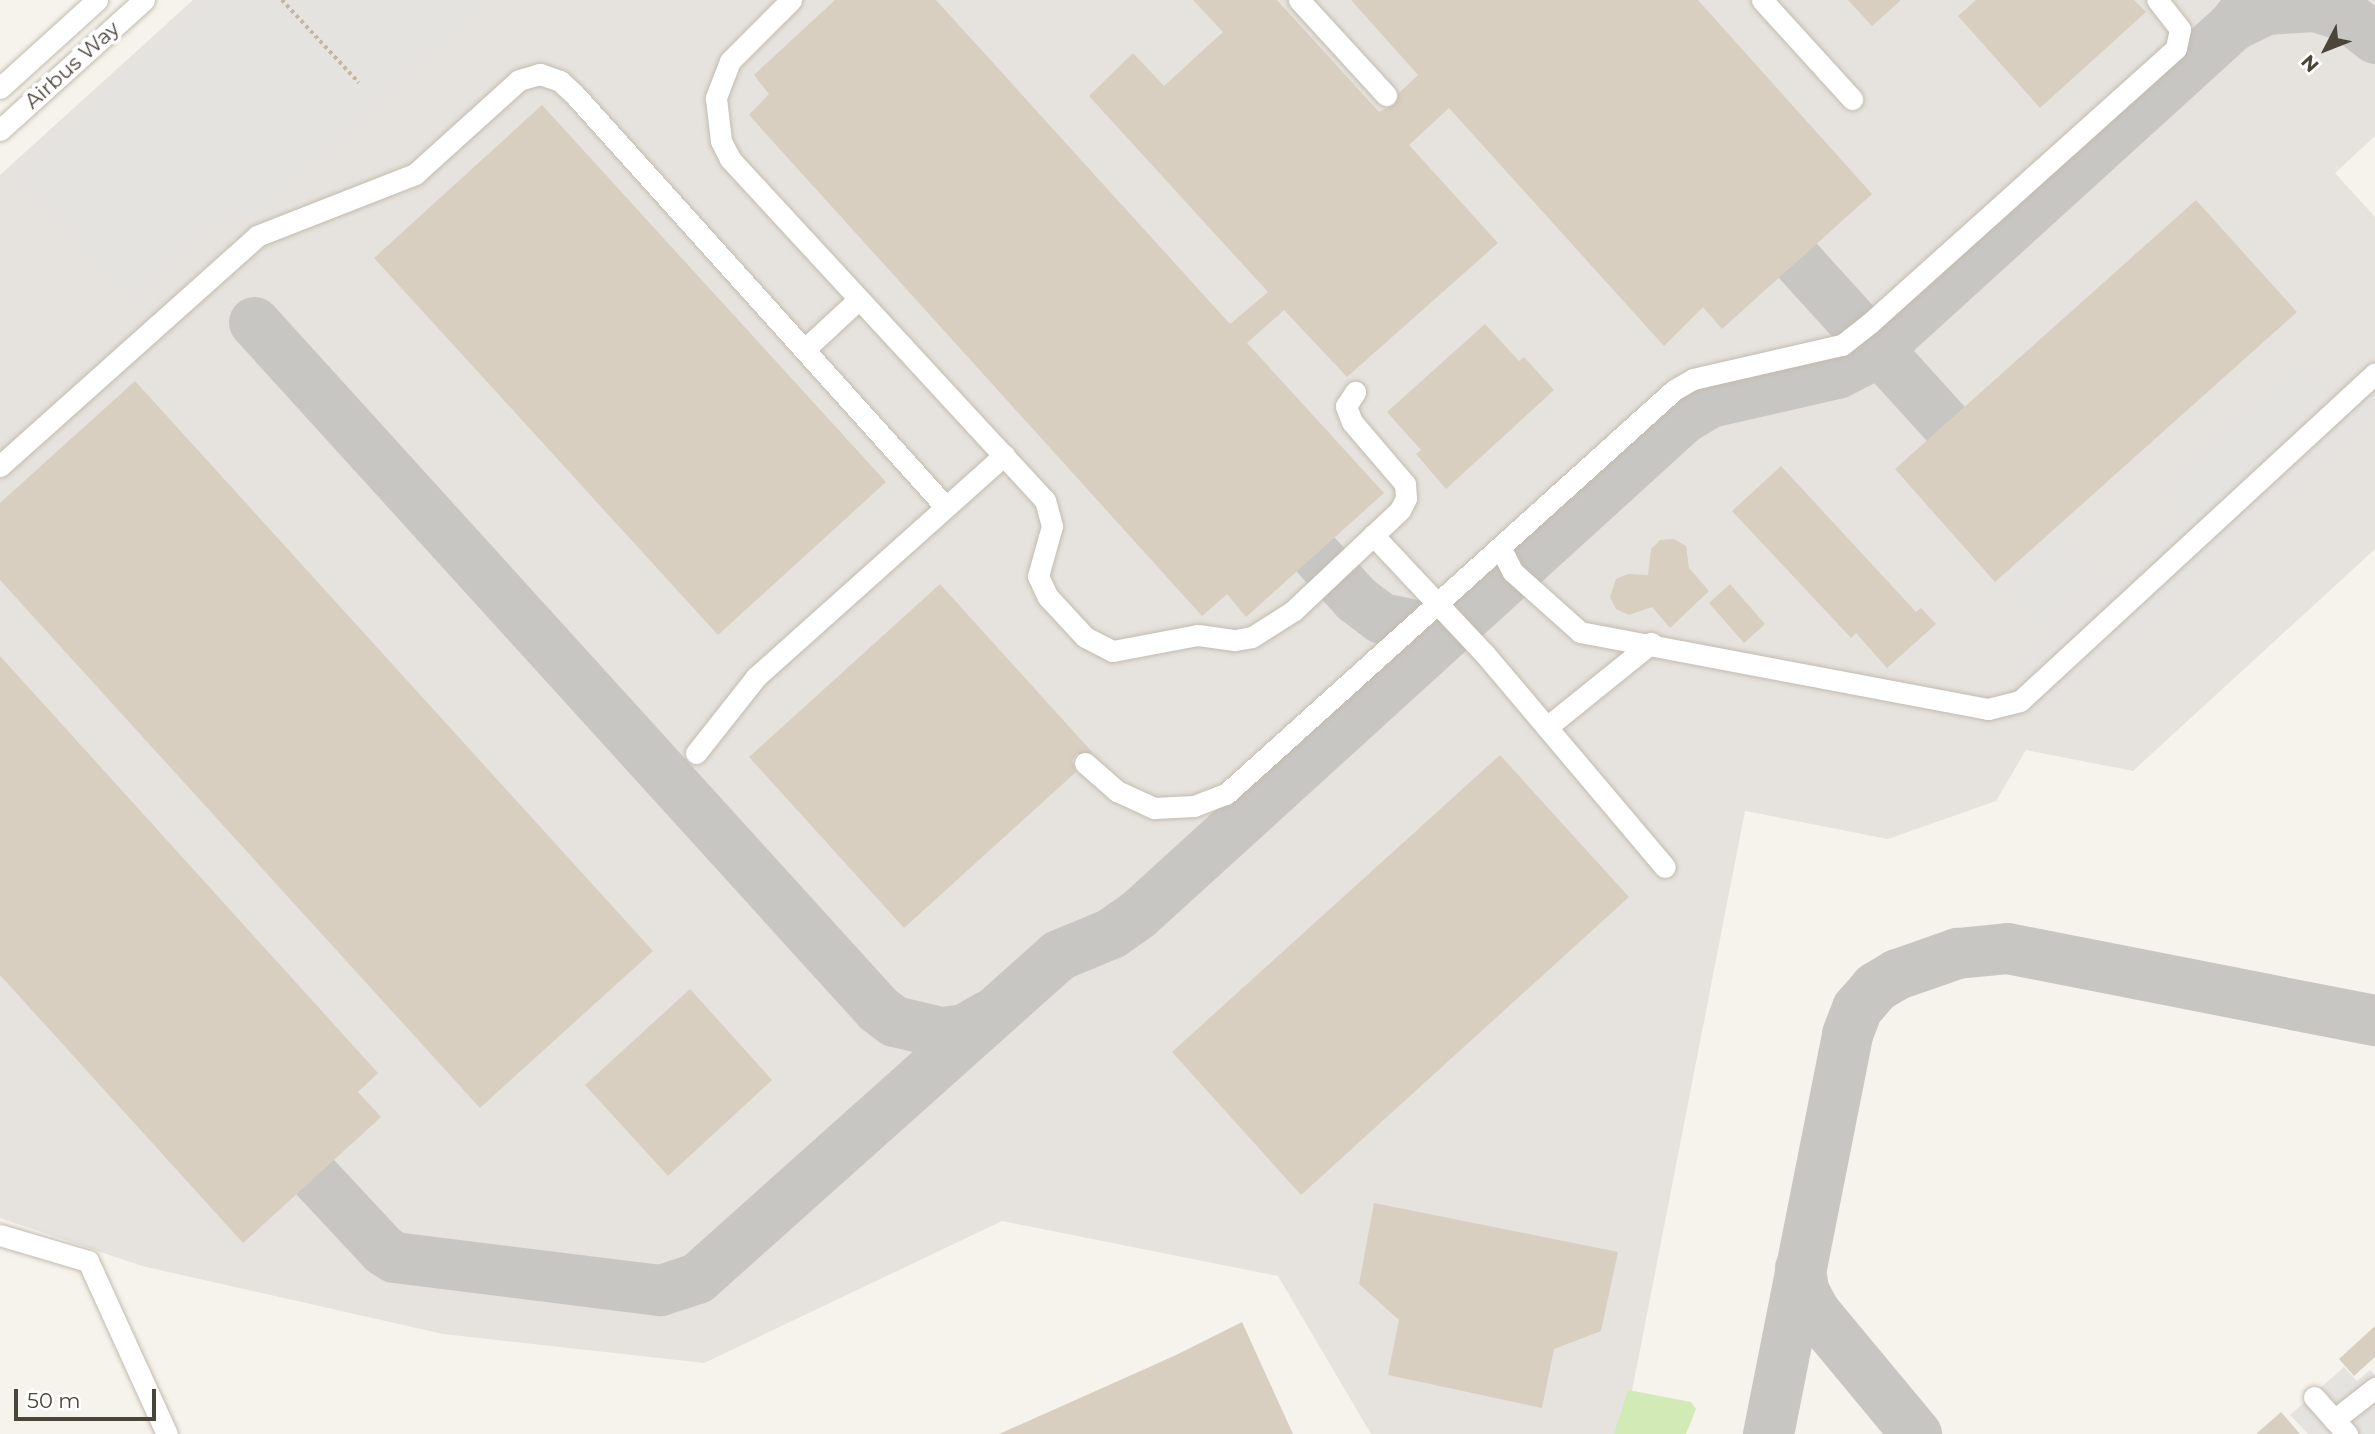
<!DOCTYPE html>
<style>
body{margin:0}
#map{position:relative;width:2375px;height:1434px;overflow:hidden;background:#f6f3ec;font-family:Montserrat,sans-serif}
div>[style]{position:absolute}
.industrial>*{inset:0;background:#e6e2dd}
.green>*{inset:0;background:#d2eab5}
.parking>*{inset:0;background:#e5e3e0}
.taxiway>*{height:51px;margin:-25.5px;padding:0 25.5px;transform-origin:25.5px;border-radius:25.5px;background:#c8c6c3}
.building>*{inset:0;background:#d8cfc1}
.path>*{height:3.5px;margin-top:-1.75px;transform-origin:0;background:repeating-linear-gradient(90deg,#c4b79f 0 3.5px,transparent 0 7px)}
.roads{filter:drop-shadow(0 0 2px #c2bbae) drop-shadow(0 0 2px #c2bbae)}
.minor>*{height:21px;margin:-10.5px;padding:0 10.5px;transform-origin:10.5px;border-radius:10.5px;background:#fff}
span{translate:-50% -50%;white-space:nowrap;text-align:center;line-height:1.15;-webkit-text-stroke:7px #fff;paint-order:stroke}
.street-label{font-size:21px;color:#4b4439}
.north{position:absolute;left:2291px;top:14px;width:70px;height:70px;-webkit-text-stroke:5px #fff;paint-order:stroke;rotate:228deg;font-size:19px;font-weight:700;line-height:28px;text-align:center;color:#4b4439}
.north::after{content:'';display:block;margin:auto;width:24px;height:32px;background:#4b4439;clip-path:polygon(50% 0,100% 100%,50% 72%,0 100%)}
.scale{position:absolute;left:14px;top:1389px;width:142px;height:32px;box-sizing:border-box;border:4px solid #4b4439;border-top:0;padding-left:9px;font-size:21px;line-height:24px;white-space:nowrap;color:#4b4439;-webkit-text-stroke:5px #fff;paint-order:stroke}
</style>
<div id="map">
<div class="industrial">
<i style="clip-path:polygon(193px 0,2375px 0,2375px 136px,2335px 173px,2375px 217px,2375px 549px,2133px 771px,2026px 750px,1996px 801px,1888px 839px,1745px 811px,1632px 1391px,1616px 1434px,1371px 1434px,1278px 1276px,1002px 1221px,704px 1363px,443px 1334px,142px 1266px,0 1218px,0 175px)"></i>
</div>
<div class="green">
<i style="clip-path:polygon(1628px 1390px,1691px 1402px,1696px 1409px,1686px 1434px,1614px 1434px)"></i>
</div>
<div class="parking">
<i style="clip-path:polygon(203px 0,483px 0,485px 7px,259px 213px,213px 226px,129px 303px,12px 174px)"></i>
<i style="clip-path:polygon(2300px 362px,2335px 400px,2375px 364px,2375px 414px,2053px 704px,2017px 663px,2182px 514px,2160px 488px)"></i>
<i style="clip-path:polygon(2056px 528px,2098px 576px,2040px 628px,1995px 582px)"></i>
<i style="clip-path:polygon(2344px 1367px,2357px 1381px,2370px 1370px,2375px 1375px,2375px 1434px,2308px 1434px,2290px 1415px)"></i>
</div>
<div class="taxiway">
<i style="left:2233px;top:25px;width:37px;rotate:-26deg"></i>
<i style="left:2266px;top:9px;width:49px;rotate:-3.5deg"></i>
<i style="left:2315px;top:6px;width:35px;rotate:18deg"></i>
<i style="left:2348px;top:17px;width:34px;rotate:38deg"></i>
<i style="left:1798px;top:261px;width:220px;rotate:47.8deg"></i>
<i style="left:254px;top:322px;width:928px;rotate:47.75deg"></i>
<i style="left:878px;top:1009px;width:20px;rotate:37deg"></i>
<i style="left:894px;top:1021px;width:48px;rotate:13.2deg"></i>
<i style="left:941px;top:1032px;width:23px;rotate:-7deg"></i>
<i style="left:964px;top:1029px;width:28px;rotate:-30deg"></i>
<i style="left:1316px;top:555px;width:59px;rotate:47.7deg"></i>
<i style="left:1356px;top:599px;width:31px;rotate:37deg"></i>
<i style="left:1381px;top:618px;width:45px;rotate:11.6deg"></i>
<i style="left:1425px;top:627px;width:42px;rotate:-18deg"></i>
<i style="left:315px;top:1177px;width:100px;rotate:47deg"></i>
<i style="left:383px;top:1250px;width:13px;rotate:32deg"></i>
<i style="left:394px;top:1257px;width:268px;rotate:7.1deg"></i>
<i style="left:660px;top:1290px;width:39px;rotate:-18deg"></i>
<i style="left:697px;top:1278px;width:484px;rotate:-41.8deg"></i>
<i style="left:1058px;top:955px;width:57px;rotate:-22.5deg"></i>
<i style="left:1111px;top:933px;width:33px;rotate:-35deg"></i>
<i style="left:1138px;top:914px;width:737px;rotate:-42.31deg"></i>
<i style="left:1683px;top:418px;width:31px;rotate:-31deg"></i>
<i style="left:1710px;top:402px;width:130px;rotate:-12.9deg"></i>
<i style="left:1837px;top:373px;width:34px;rotate:-27deg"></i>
<i style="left:1867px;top:358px;width:495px;rotate:-42.3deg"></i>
<i style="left:2233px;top:25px;width:31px;rotate:-53deg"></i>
<i style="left:1800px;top:1268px;width:22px;rotate:82deg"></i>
<i style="left:1803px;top:1290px;width:24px;rotate:62deg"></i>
<i style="left:1814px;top:1311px;width:160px;rotate:50.3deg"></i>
<i style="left:1768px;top:1434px;width:408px;rotate:-78.8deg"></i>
<i style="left:1847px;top:1034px;width:28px;rotate:-69deg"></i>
<i style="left:1857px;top:1008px;width:28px;rotate:-49deg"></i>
<i style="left:1875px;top:987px;width:26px;rotate:-31deg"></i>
<i style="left:1897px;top:974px;width:64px;rotate:-19.3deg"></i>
<i style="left:1957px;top:953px;width:50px;rotate:-5.7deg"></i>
<i style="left:2007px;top:948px;width:375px;rotate:11.1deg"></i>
</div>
<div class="building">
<i style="clip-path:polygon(835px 0,936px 0,1230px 324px,1268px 292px,1089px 96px,1133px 53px,1164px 86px,1223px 32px,1193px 0,1277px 0,1379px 112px,1395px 104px,1399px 93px,1418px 75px,1351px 0,1698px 0,1872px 194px,1722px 329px,1703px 307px,1664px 346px,1449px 108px,1409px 145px,1498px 243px,1347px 377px,1284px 310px,1247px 343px,1384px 493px,1246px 617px,1227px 594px,1202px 616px,749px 115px,769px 94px,754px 75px)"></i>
<i style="clip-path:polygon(1848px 0,1901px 0,1872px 26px)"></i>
<i style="clip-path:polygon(1976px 0,2134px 0,2146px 12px,2040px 108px,1958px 16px)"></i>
<i style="clip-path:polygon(542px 105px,886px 482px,718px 635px,374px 258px)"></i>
<i style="clip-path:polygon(2196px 200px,2297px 312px,1995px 582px,1895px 469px)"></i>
<i style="clip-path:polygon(1485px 324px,1519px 361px,1524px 357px,1554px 390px,1446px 489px,1416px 454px,1421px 450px,1387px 412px)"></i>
<i style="clip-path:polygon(135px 381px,653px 951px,480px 1108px,0 580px,0 503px)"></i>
<i style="clip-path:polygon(1781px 466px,1916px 612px,1921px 608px,1936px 624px,1887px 668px,1856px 633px,1851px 638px,1732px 511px)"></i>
<i style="clip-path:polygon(1674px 539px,1686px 546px,1689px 568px,1709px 591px,1670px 628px,1652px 607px,1629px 615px,1616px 609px,1610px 597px,1616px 579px,1628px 574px,1648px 575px,1651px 549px,1660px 540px)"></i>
<i style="clip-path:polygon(940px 584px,1093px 753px,1076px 754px,1072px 761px,1076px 772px,904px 928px,749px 757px)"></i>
<i style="clip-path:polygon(1730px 584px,1765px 624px,1744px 643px,1709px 603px)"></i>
<i style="clip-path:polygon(0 656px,378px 1073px,358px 1092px,381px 1117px,243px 1243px,0 975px)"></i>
<i style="clip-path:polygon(1500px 755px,1629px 897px,1301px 1195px,1172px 1052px)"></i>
<i style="clip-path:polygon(690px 989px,772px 1080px,668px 1176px,585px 1085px)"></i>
<i style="clip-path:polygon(1374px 1203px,1618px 1252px,1601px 1331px,1554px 1349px,1542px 1408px,1388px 1375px,1399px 1320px,1359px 1284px)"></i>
<i style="clip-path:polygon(1242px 1322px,1293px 1434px,999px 1434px,1174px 1356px)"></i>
<i style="clip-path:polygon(2375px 1326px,2375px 1357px,2354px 1376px,2339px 1359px)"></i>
<i style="clip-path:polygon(2281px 1412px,2300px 1434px,2256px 1434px)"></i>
</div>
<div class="path">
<i style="left:282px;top:0;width:113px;rotate:47.1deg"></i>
</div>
<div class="roads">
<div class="minor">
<i style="left:791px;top:0;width:86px;rotate:135deg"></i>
<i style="left:730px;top:61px;width:40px;rotate:111deg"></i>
<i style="left:716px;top:98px;width:43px;rotate:83.4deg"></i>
<i style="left:721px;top:141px;width:20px;rotate:63deg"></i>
<i style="left:730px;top:159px;width:464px;rotate:47.3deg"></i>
<i style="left:1045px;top:500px;width:27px;rotate:75deg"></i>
<i style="left:1052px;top:526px;width:52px;rotate:105.6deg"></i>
<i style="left:1038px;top:576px;width:23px;rotate:65deg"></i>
<i style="left:1048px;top:597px;width:54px;rotate:47.2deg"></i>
<i style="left:1085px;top:637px;width:31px;rotate:27deg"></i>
<i style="left:1113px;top:651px;width:86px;rotate:-10.7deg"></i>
<i style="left:1198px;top:635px;width:37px;rotate:8deg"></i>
<i style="left:1235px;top:640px;width:17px;rotate:-10deg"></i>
<i style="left:1252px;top:637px;width:49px;rotate:-32.4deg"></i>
<i style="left:1293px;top:611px;width:147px;rotate:-43.3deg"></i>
<i style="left:1400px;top:510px;width:13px;rotate:-63deg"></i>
<i style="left:1406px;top:498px;width:14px;rotate:-94deg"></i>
<i style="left:1405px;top:484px;width:82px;rotate:-130.5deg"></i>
<i style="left:1352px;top:422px;width:17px;rotate:-111deg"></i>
<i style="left:1346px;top:406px;width:17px;rotate:-57deg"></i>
<i style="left:1299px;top:0;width:129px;rotate:47.5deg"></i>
<i style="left:1762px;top:0;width:134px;rotate:47.7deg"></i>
<i style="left:0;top:88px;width:131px;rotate:-42.2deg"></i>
<i style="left:0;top:130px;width:194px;rotate:-42.1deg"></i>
<i style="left:806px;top:348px;width:72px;rotate:-42.8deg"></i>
<i style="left:0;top:466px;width:345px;rotate:-41.8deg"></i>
<i style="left:257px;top:236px;width:170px;rotate:-21.4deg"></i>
<i style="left:415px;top:174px;width:140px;rotate:-42.1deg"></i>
<i style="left:519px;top:80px;width:22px;rotate:-16deg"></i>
<i style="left:540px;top:74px;width:21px;rotate:19deg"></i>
<i style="left:560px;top:81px;width:21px;rotate:43deg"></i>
<i style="left:575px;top:95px;width:553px;rotate:48.01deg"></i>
<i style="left:1373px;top:535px;width:162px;rotate:46.8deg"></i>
<i style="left:1484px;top:653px;width:280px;rotate:49.8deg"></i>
<i style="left:1500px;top:547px;width:28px;rotate:63deg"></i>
<i style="left:1513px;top:572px;width:90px;rotate:41.8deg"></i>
<i style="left:1580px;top:632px;width:415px;rotate:10.7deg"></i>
<i style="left:1988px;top:709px;width:33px;rotate:-14deg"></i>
<i style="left:2020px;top:701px;width:483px;rotate:-42.7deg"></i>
<i style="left:1547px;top:727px;width:134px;rotate:-38.9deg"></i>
<i style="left:696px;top:753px;width:97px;rotate:-51.7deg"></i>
<i style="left:756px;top:677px;width:333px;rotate:-41.8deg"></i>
<i style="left:1085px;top:763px;width:43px;rotate:41.2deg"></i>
<i style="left:1117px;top:791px;width:41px;rotate:24.7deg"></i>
<i style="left:1154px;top:808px;width:40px;rotate:-2.9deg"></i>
<i style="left:1194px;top:806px;width:34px;rotate:-21deg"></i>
<i style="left:1226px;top:794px;width:603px;rotate:-42.04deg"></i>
<i style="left:1674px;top:390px;width:22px;rotate:-30deg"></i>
<i style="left:1693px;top:379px;width:153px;rotate:-12.9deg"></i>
<i style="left:1842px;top:345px;width:36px;rotate:-38deg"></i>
<i style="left:1870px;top:323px;width:411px;rotate:-41.9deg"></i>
<i style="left:2176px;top:48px;width:19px;rotate:-78deg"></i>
<i style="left:2180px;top:29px;width:37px;rotate:-128deg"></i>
<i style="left:0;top:1235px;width:92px;rotate:16.5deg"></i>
<i style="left:88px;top:1261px;width:190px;rotate:65.5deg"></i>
<i style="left:2314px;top:1397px;width:50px;rotate:48.3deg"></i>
<i style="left:2334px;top:1420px;width:52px;rotate:-38deg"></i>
</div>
</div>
<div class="street-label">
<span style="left:72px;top:65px;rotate:-42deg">Airbus Way</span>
</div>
<div class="north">N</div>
<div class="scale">50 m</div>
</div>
